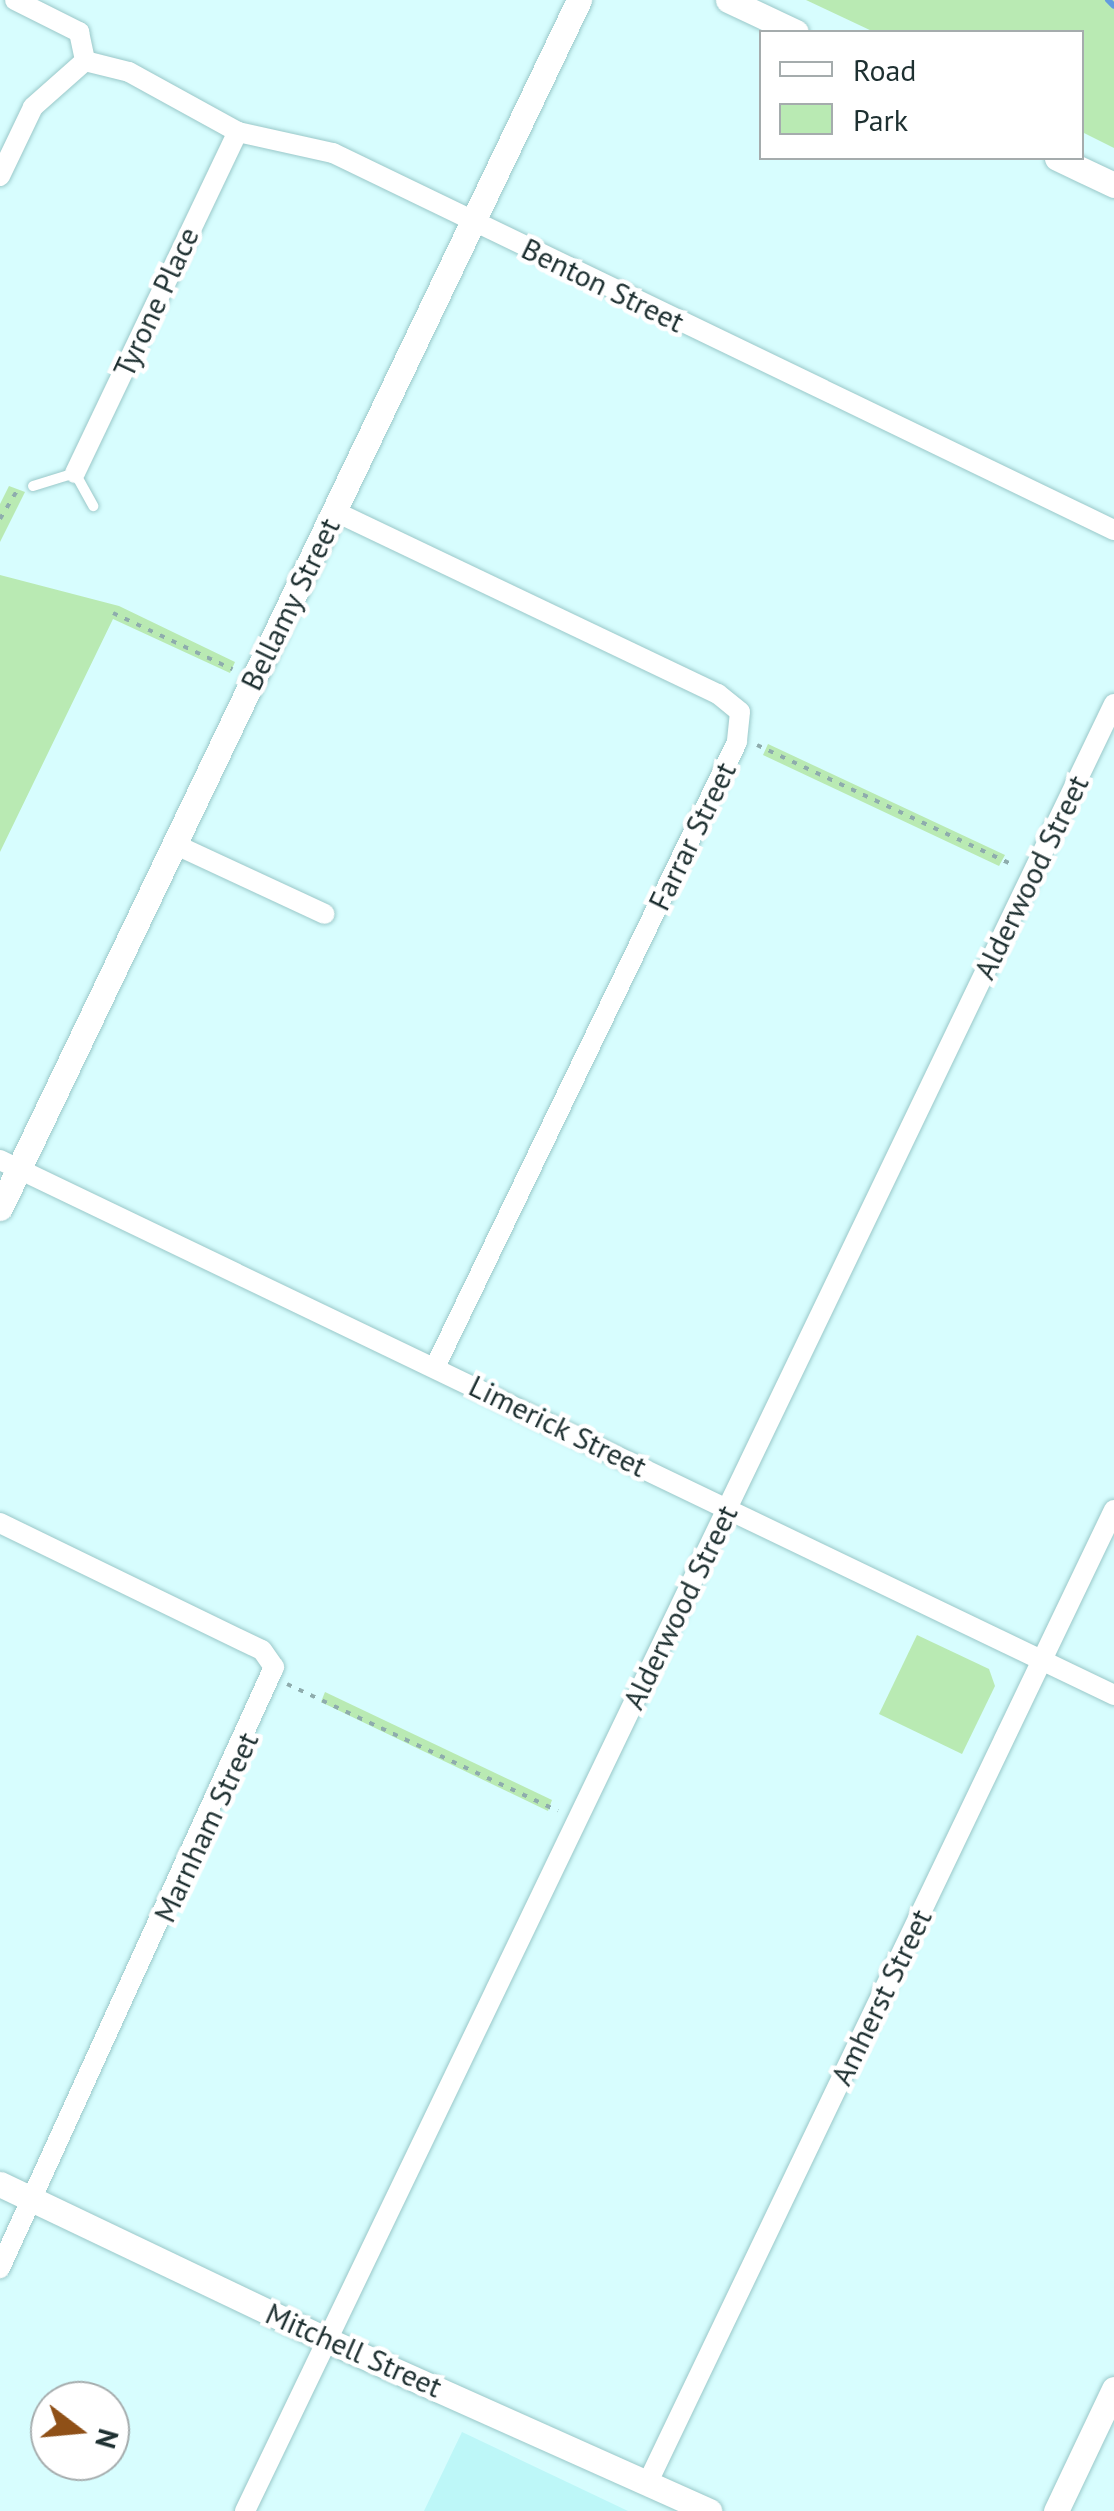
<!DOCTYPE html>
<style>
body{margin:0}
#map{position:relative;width:1114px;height:2511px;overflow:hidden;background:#d7fdfe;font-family:"PT Sans",sans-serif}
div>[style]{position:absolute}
.built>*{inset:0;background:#bdf7f8}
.green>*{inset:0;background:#b9eab3}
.stream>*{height:6px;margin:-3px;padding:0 3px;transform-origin:3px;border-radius:3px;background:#639bde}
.path>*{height:4px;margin-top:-2px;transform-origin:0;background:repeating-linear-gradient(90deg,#8eacad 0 5px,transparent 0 13px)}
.roads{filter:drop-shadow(0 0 2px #9ac8c9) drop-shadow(0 0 2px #9ac8c9)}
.service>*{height:10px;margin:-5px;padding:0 5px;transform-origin:5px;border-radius:5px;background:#fff}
.minor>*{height:20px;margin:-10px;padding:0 10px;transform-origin:10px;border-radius:10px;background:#fff}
.tertiary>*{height:25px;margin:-12.5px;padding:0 12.5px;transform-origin:12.5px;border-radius:12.5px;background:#fff}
span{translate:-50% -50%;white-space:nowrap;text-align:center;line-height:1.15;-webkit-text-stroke:9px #fff;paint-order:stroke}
.street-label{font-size:30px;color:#1e3031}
.legend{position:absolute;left:759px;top:30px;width:325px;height:130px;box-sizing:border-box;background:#fff;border:2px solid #a5acad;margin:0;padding:12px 18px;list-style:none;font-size:30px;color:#1e3031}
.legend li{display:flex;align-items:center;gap:20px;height:50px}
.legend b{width:50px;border:2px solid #a5acad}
.north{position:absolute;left:30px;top:2381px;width:100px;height:100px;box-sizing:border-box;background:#fff;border:2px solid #a5acad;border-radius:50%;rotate:106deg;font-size:28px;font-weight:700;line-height:40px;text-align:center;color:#1e3031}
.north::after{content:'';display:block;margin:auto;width:35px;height:45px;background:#8f5017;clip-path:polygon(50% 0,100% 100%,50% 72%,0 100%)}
</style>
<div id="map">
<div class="built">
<i style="clip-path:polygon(462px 2432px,628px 2511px,424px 2511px)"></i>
</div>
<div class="green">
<i style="clip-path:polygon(806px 0,1114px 0,1114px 148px,1082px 132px,1082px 32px,874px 32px)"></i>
<i style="clip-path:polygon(9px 486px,25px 492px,0 542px,0 504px)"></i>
<i style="clip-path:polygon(0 575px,119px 606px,235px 662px,230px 673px,113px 619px,0 852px)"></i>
<i style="clip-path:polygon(768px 744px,1005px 855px,999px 866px,763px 755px)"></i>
<i style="clip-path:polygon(917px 1635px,989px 1669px,995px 1686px,962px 1754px,879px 1714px)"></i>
<i style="clip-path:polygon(325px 1692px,552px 1800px,548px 1811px,321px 1702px)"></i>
</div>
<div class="stream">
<i style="left:1108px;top:0;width:8px;rotate:45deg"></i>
</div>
<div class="path">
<i style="left:0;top:519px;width:37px;rotate:-59deg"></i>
<i style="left:113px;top:613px;width:132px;rotate:25.2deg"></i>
<i style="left:757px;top:745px;width:285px;rotate:25.1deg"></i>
<i style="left:287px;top:1684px;width:299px;rotate:25.1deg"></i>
</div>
<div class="roads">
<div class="service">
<i style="left:33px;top:486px;width:44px;rotate:-17.2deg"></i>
<i style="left:75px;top:473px;width:38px;rotate:61deg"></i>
</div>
<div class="minor">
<i style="left:15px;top:0;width:72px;rotate:26.6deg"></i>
<i style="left:79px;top:32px;width:30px;rotate:78deg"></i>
<i style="left:85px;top:61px;width:45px;rotate:14deg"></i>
<i style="left:129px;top:72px;width:124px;rotate:28.8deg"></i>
<i style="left:238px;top:132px;width:97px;rotate:12.5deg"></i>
<i style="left:333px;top:153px;width:867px;rotate:25.77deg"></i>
<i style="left:0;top:176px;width:76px;rotate:-64.4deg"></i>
<i style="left:33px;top:107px;width:69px;rotate:-41.5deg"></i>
<i style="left:75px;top:473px;width:378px;rotate:-64.5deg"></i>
<i style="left:334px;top:511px;width:425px;rotate:25.5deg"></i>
<i style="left:718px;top:694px;width:28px;rotate:39deg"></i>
<i style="left:740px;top:712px;width:30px;rotate:96deg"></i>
<i style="left:737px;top:742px;width:694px;rotate:115.79deg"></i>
<i style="left:174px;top:844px;width:166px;rotate:24.9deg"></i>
<i style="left:0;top:1160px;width:1236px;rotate:25.65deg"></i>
<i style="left:0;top:1523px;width:291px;rotate:25.9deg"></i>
<i style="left:262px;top:1650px;width:21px;rotate:55deg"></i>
<i style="left:274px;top:1667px;width:661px;rotate:114.51deg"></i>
<i style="left:648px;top:2482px;width:1078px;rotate:-64.39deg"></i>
<i style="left:245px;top:2511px;width:2005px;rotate:-64.32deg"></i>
</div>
<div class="tertiary">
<i style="left:728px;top:0;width:75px;rotate:25.2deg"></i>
<i style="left:1057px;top:158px;width:63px;rotate:25.3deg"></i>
<i style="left:0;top:1208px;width:1340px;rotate:-64.39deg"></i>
<i style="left:0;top:2184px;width:362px;rotate:25.5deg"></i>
<i style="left:327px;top:2340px;width:419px;rotate:24.1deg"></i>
<i style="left:1056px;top:2511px;width:135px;rotate:-64.6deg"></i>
</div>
</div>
<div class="street-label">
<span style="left:603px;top:285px;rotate:26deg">Benton Street</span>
<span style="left:156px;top:302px;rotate:-65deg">Tyrone Place</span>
<span style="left:290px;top:604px;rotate:-64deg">Bellamy Street</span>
<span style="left:692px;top:836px;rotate:-64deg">Farrar Street</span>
<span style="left:1031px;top:877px;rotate:-64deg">Alderwood Street</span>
<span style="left:558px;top:1426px;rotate:26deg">Limerick Street</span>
<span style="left:680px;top:1607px;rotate:-64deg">Alderwood Street</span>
<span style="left:206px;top:1827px;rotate:-65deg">Marnham Street</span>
<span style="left:881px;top:1997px;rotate:-64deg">Amherst Street</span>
<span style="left:354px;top:2350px;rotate:24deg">Mitchell Street</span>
</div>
<ul class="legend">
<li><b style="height:12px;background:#fff"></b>Road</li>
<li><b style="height:28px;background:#b9eab3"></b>Park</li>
</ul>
<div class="north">N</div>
</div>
